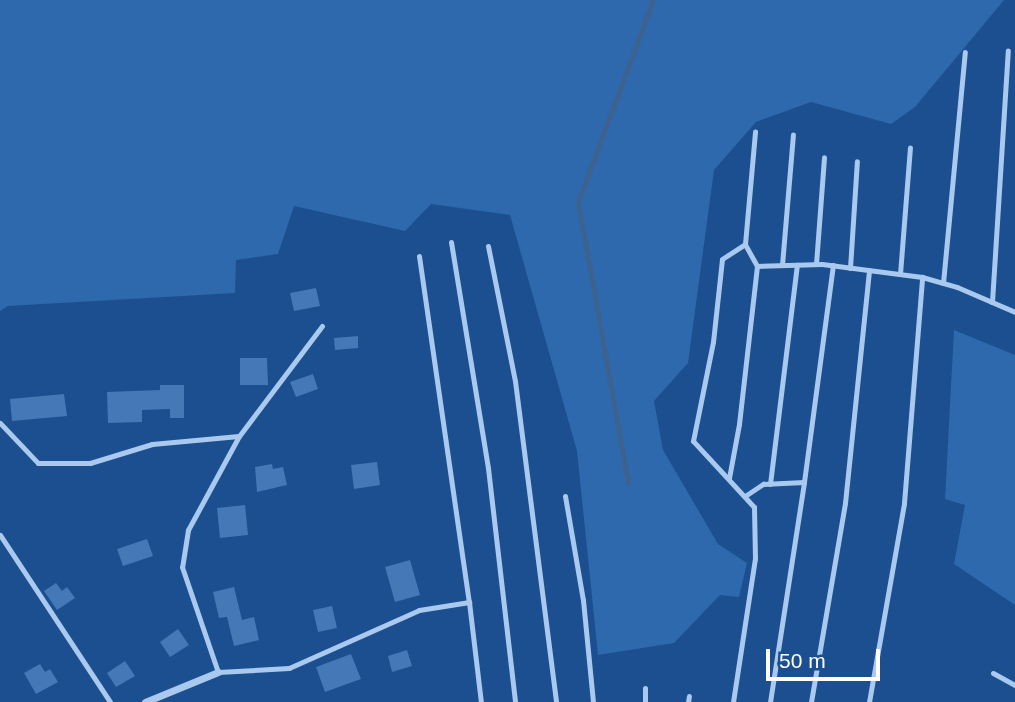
<!DOCTYPE html>
<style>
body{margin:0}
#map{position:relative;width:1015px;height:702px;overflow:hidden;background:#1b4f8f;font-family:Arial,sans-serif}
div>[style]{position:absolute}
.green>*{inset:0;background:#2e69ad}
.stream>*{height:4.5px;margin:-2.25px;padding:0 2.25px;transform-origin:2.25px;border-radius:2.25px;background:#3c6290}
.building>*{inset:0;background:#4478b7}
.lane>*{height:5px;margin:-2.5px;padding:0 2.5px;transform-origin:2.5px;border-radius:2.5px;background:#a9c9ee}
.street>*{height:7px;margin:-3.5px;padding:0 3.5px;transform-origin:3.5px;border-radius:3.5px;background:#a9c9ee}
span{translate:-50% -50%;white-space:nowrap;text-align:center;line-height:1.15;-webkit-text-stroke:7px #1b4f8f;paint-order:stroke}
.scale{position:absolute;left:766px;top:649px;width:114px;height:32px;box-sizing:border-box;border:4px solid #fff;border-top:0;padding-left:9px;font-size:21px;line-height:24px;white-space:nowrap;color:#fff;-webkit-text-stroke:5px #1b4f8f;paint-order:stroke}
</style>
<div id="map">
<div class="green">
<i style="clip-path:polygon(0 0,1004px 0,915px 107px,891px 124px,811px 102px,756px 122px,714px 170px,688px 363px,654px 401px,663px 450px,718px 544px,747px 563px,739px 597px,720px 595px,674px 643px,598px 655px,577px 451px,510px 215px,431px 204px,405px 231px,294px 206px,278px 254px,236px 260px,235px 293px,8px 306px,0 311px)"></i>
<i style="clip-path:polygon(954px 330px,1015px 355px,1015px 605px,954px 564px,965px 505px,945px 499px)"></i>
</div>
<div class="stream">
<i style="left:628px;top:483px;width:285px;rotate:-100.1deg"></i>
<i style="left:578px;top:202px;width:215px;rotate:-69.6deg"></i>
</div>
<div class="building">
<i style="clip-path:polygon(316px 288px,320px 306px,294px 311px,290px 293px)"></i>
<i style="clip-path:polygon(358px 336px,358px 348px,335px 350px,334px 338px)"></i>
<i style="clip-path:polygon(240px 358px,267px 358px,268px 385px,240px 385px)"></i>
<i style="clip-path:polygon(313px 374px,318px 389px,296px 397px,290px 382px)"></i>
<i style="clip-path:polygon(160px 385px,184px 385px,184px 418px,170px 418px,170px 409px,142px 410px,142px 422px,108px 423px,107px 392px,160px 390px)"></i>
<i style="clip-path:polygon(64px 394px,67px 416px,12px 421px,10px 399px)"></i>
<i style="clip-path:polygon(377px 462px,380px 485px,354px 489px,351px 465px)"></i>
<i style="clip-path:polygon(272px 464px,273px 469px,283px 467px,287px 485px,257px 492px,255px 467px)"></i>
<i style="clip-path:polygon(245px 505px,248px 535px,220px 538px,217px 508px)"></i>
<i style="clip-path:polygon(147px 539px,153px 556px,123px 566px,117px 549px)"></i>
<i style="clip-path:polygon(410px 560px,420px 595px,395px 602px,385px 567px)"></i>
<i style="clip-path:polygon(56px 583px,62px 591px,67px 587px,75px 598px,57px 610px,44px 591px)"></i>
<i style="clip-path:polygon(234px 587px,242px 620px,254px 617px,259px 640px,234px 646px,227px 617px,219px 618px,213px 592px)"></i>
<i style="clip-path:polygon(332px 606px,337px 628px,318px 632px,313px 610px)"></i>
<i style="clip-path:polygon(178px 629px,189px 645px,170px 657px,160px 642px)"></i>
<i style="clip-path:polygon(407px 650px,412px 666px,392px 672px,388px 656px)"></i>
<i style="clip-path:polygon(351px 654px,361px 679px,325px 692px,316px 667px)"></i>
<i style="clip-path:polygon(125px 661px,135px 676px,116px 687px,107px 673px)"></i>
<i style="clip-path:polygon(40px 664px,45px 672px,50px 669px,58px 682px,36px 694px,24px 673px)"></i>
</div>
<div class="lane">
<i style="left:451px;top:242px;width:229px;rotate:80.7deg"></i>
<i style="left:488px;top:468px;width:236px;rotate:83.4deg"></i>
<i style="left:488px;top:246px;width:138px;rotate:78.7deg"></i>
<i style="left:515px;top:381px;width:324px;rotate:82.7deg"></i>
<i style="left:419px;top:256px;width:350px;rotate:81.8deg"></i>
<i style="left:816px;top:264px;width:107px;rotate:-85.7deg"></i>
<i style="left:782px;top:265px;width:131px;rotate:-85.2deg"></i>
<i style="left:757px;top:266px;width:65px;rotate:-1.8deg"></i>
<i style="left:822px;top:264px;width:101px;rotate:7.4deg"></i>
<i style="left:922px;top:277px;width:36px;rotate:16deg"></i>
<i style="left:957px;top:287px;width:63px;rotate:23.3deg"></i>
<i style="left:850px;top:268px;width:107px;rotate:-86.3deg"></i>
<i style="left:900px;top:274px;width:127px;rotate:-85.5deg"></i>
<i style="left:943px;top:283px;width:232px;rotate:-84.6deg"></i>
<i style="left:992px;top:302px;width:252px;rotate:-86.4deg"></i>
<i style="left:322px;top:326px;width:138px;rotate:127deg"></i>
<i style="left:239px;top:436px;width:107px;rotate:118.5deg"></i>
<i style="left:188px;top:530px;width:37px;rotate:99deg"></i>
<i style="left:182px;top:567px;width:111px;rotate:71.1deg"></i>
<i style="left:218px;top:672px;width:71px;rotate:-3.2deg"></i>
<i style="left:289px;top:668px;width:142px;rotate:-24deg"></i>
<i style="left:419px;top:610px;width:51px;rotate:-9.1deg"></i>
<i style="left:469px;top:602px;width:101px;rotate:83.2deg"></i>
<i style="left:0;top:423px;width:55px;rotate:46.5deg"></i>
<i style="left:38px;top:463px;width:52px"></i>
<i style="left:90px;top:463px;width:65px;rotate:-17deg"></i>
<i style="left:152px;top:444px;width:87px;rotate:-5.3deg"></i>
<i style="left:729px;top:478px;width:55px;rotate:-79.5deg"></i>
<i style="left:739px;top:424px;width:159px;rotate:-83.5deg"></i>
<i style="left:757px;top:266px;width:25px;rotate:-119deg"></i>
<i style="left:745px;top:244px;width:113px;rotate:-84.9deg"></i>
<i style="left:770px;top:484px;width:221px;rotate:-83deg"></i>
<i style="left:565px;top:496px;width:106px;rotate:80.2deg"></i>
<i style="left:583px;top:600px;width:102px;rotate:84.4deg"></i>
<i style="left:745px;top:496px;width:22px;rotate:-34deg"></i>
<i style="left:763px;top:484px;width:41px;rotate:-2.8deg"></i>
<i style="left:804px;top:482px;width:219px;rotate:-82.4deg"></i>
<i style="left:0;top:535px;width:200px;rotate:56.6deg"></i>
<i style="left:993px;top:673px;width:25px;rotate:29deg"></i>
<i style="left:645px;top:702px;width:14px;rotate:-90deg"></i>
<i style="left:688px;top:702px;width:6px;rotate:-81deg"></i>
<i style="left:733px;top:702px;width:145px;rotate:-81.3deg"></i>
<i style="left:755px;top:559px;width:52px;rotate:-91.1deg"></i>
<i style="left:754px;top:507px;width:90px;rotate:-132.7deg"></i>
<i style="left:693px;top:441px;width:101px;rotate:-78.6deg"></i>
<i style="left:713px;top:342px;width:83px;rotate:-83.8deg"></i>
<i style="left:722px;top:259px;width:27px;rotate:-33deg"></i>
<i style="left:770px;top:702px;width:223px;rotate:-81.2deg"></i>
<i style="left:811px;top:702px;width:202px;rotate:-80.3deg"></i>
<i style="left:845px;top:503px;width:234px;rotate:-84.1deg"></i>
<i style="left:869px;top:702px;width:202px;rotate:-80deg"></i>
<i style="left:904px;top:503px;width:227px;rotate:-85.4deg"></i>
</div>
<div class="street">
<i style="left:145px;top:702px;width:79px;rotate:-22.3deg"></i>
</div>
<div class="scale">50 m</div>
</div>
